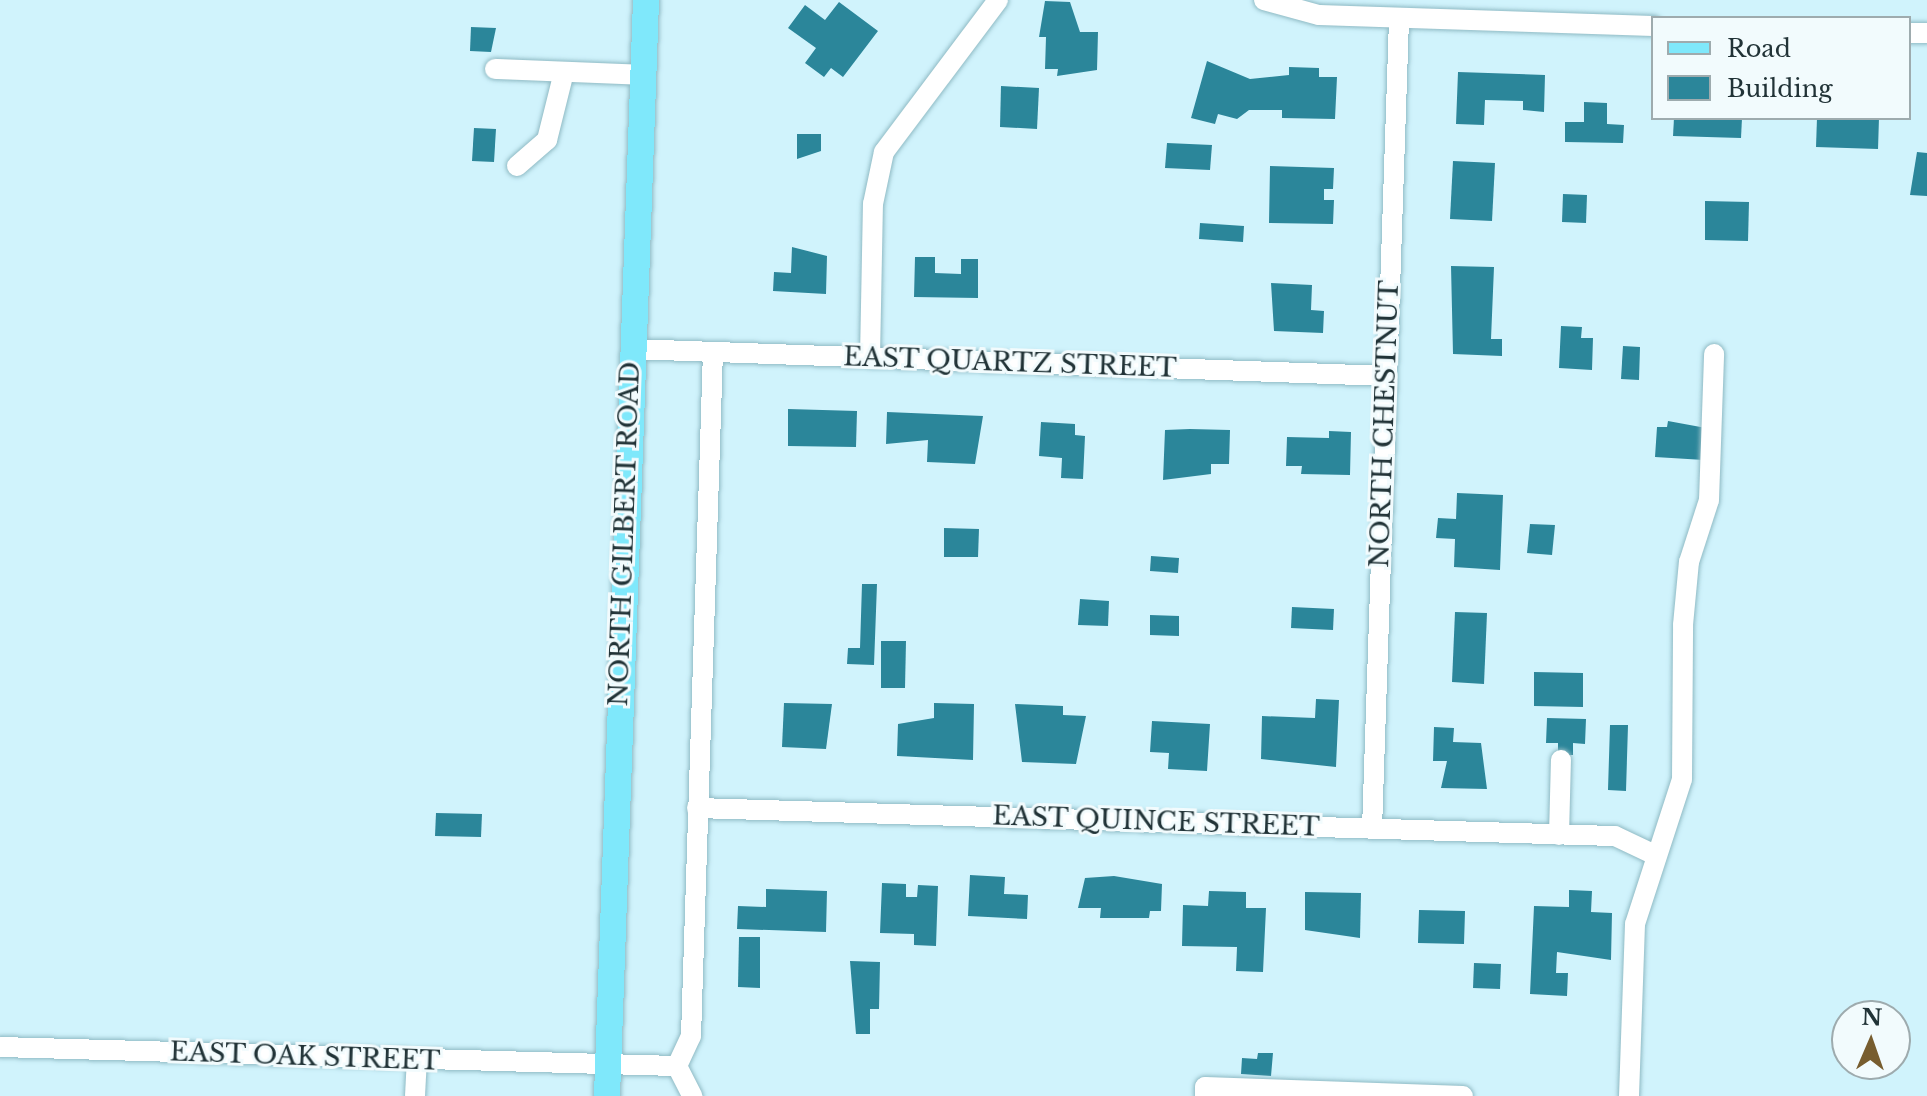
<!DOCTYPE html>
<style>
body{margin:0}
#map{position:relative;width:1927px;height:1096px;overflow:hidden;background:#d0f3fc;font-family:"Libre Baskerville",serif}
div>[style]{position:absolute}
.building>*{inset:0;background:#2b869a}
.roads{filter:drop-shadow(0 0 2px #8fbac4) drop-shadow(0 0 2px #8fbac4)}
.minor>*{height:20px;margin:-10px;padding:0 10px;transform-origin:10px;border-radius:10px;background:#fff}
.major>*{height:26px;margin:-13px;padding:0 13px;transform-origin:13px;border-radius:13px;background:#7fe8fb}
span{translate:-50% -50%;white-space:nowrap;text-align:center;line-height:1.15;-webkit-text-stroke:6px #f2fbfd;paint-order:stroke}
.street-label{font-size:26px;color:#213337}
.legend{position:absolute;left:1651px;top:16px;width:260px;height:104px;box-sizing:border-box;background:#f2fbfd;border:2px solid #9eabae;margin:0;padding:10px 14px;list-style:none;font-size:24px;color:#213337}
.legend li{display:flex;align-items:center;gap:16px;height:40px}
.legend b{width:40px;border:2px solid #9eabae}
.north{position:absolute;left:1831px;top:1000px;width:80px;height:80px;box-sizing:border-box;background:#f2fbfd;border:2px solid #9eabae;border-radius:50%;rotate:2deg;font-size:22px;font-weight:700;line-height:32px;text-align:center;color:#213337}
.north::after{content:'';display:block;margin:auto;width:28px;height:36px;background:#775d2f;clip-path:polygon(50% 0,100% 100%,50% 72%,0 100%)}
</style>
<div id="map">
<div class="building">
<i style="clip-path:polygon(1045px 1px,1070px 2px,1080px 32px,1098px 32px,1097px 70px,1057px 76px,1058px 69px,1045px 69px,1046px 37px,1039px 37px)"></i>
<i style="clip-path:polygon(839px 2px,878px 31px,843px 77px,831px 68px,824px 77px,805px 63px,816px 48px,788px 28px,805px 5px,825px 20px)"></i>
<i style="clip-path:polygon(471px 27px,496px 28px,491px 52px,470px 51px)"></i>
<i style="clip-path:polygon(1207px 61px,1250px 79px,1289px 75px,1289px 67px,1319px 68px,1319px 77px,1337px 77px,1335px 119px,1282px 118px,1282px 110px,1249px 110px,1237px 119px,1218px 114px,1215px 124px,1191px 118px)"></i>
<i style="clip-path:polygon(1458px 72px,1545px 75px,1544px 112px,1523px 110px,1523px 101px,1485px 100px,1484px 125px,1456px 124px)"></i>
<i style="clip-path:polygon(1001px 86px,1039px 88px,1037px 129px,1000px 127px)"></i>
<i style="clip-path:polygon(1584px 102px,1607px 103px,1607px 124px,1624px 125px,1623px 143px,1565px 142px,1565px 122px,1584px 122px)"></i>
<i style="clip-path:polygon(1674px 118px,1742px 118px,1741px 138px,1673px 136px)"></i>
<i style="clip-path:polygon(1817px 118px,1879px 118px,1878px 149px,1816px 147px)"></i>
<i style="clip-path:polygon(474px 128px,496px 129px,494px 162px,472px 161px)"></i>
<i style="clip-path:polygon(797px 134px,821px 134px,821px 151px,797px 159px)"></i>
<i style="clip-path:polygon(1167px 143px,1212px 145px,1210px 170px,1165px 168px)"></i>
<i style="clip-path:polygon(1917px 152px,1927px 153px,1927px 196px,1910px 195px)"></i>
<i style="clip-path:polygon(1453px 161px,1495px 163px,1492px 221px,1450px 219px)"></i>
<i style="clip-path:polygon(1270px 166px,1334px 168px,1333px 189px,1324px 189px,1324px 200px,1334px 200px,1333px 224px,1269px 223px)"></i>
<i style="clip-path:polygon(1563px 194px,1587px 195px,1586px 223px,1562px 222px)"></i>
<i style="clip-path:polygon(1705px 201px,1749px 202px,1748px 241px,1705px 240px)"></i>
<i style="clip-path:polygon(1200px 223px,1244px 226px,1243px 242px,1199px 239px)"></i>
<i style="clip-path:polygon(792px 247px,827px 256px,826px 294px,773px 291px,774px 272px,791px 273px)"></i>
<i style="clip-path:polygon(915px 257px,935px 257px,935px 273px,961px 274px,961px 259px,978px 259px,978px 298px,914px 297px)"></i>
<i style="clip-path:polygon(1451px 266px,1494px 267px,1491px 339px,1502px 339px,1502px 356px,1453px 354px)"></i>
<i style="clip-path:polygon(1271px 283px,1312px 285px,1311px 310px,1324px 311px,1323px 333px,1274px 331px)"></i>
<i style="clip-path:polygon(1561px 326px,1582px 327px,1581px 338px,1593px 338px,1592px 370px,1559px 368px)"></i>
<i style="clip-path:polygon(1623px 346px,1640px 347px,1639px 380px,1621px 379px)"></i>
<i style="clip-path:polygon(788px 409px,857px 411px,856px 447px,788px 446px)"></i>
<i style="clip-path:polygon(887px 412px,983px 416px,975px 464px,927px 462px,928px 440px,886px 444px)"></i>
<i style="clip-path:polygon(1668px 421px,1706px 428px,1704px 460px,1655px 457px,1657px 427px,1667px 427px)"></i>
<i style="clip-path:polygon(1041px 422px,1075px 424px,1075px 435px,1085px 436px,1083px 479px,1061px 478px,1062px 458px,1039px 456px)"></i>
<i style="clip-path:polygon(1190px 429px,1230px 430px,1229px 464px,1211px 464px,1211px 474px,1163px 480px,1165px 430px)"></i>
<i style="clip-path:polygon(1329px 431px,1351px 432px,1350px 475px,1301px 474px,1302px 466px,1286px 466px,1287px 437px,1329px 438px)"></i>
<i style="clip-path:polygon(1457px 493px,1503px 495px,1500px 570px,1454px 567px,1455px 539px,1436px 538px,1438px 518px,1456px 519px)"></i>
<i style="clip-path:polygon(1530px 524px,1555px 525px,1552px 555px,1527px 553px)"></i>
<i style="clip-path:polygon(944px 528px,979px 529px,978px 557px,944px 557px)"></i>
<i style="clip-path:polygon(1151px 556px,1179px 558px,1178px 573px,1150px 571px)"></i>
<i style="clip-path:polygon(862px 584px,877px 584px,874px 665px,847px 664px,848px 648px,860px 648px)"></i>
<i style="clip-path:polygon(1080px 599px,1109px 601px,1108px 626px,1078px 625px)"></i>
<i style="clip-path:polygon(1292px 607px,1334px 609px,1333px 630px,1291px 628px)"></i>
<i style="clip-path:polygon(1455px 612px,1487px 613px,1484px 684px,1452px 682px)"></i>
<i style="clip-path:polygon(1150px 615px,1179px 616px,1179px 636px,1150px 635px)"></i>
<i style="clip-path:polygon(881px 641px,906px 641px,905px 688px,881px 688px)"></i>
<i style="clip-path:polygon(1534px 672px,1583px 673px,1583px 707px,1534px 706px)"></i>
<i style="clip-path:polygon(1316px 699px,1339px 700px,1336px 767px,1261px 759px,1262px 716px,1315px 718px)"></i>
<i style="clip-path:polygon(784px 703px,832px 704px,826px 749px,782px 747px)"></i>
<i style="clip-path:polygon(934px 703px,974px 704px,973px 760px,897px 756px,898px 724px,934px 718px)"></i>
<i style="clip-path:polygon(1015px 704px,1063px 706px,1063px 715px,1086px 716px,1076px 764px,1022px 762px)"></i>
<i style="clip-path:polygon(1547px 718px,1586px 719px,1585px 744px,1573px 743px,1573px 755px,1558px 755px,1558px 743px,1546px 743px)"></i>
<i style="clip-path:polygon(1152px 721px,1210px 724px,1207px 771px,1168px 769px,1169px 753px,1150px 752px)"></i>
<i style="clip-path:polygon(1610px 725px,1628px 725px,1626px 791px,1608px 790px)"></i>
<i style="clip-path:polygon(1434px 727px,1454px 728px,1453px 742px,1481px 743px,1487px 789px,1441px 788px,1447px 761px,1433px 761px)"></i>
<i style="clip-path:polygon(436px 813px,482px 814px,481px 837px,435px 836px)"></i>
<i style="clip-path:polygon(970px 875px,1005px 877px,1004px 894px,1028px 895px,1027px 919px,968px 916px)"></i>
<i style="clip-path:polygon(1114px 876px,1162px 884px,1161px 911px,1150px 911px,1149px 918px,1100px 918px,1101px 908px,1078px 908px,1085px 878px)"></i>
<i style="clip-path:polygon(882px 883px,906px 884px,906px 897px,917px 897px,918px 885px,938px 886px,936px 946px,914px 945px,914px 934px,880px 933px)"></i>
<i style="clip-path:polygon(766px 889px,827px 891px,826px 932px,737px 929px,738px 906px,766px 907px)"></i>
<i style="clip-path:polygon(1569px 890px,1592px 891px,1591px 912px,1612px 913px,1611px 960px,1557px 952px,1556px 973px,1568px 973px,1567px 996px,1530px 994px,1534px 906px,1569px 907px)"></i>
<i style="clip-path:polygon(1209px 891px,1246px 892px,1246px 908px,1266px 908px,1263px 972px,1236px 971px,1237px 947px,1182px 946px,1183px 905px,1208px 906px)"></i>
<i style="clip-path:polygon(1305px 892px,1361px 893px,1360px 938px,1305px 930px)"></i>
<i style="clip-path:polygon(1419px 910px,1465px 911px,1464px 944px,1418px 943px)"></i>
<i style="clip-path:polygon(739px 937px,760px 937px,760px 988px,738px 987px)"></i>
<i style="clip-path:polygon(850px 961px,880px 962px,879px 1009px,870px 1009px,870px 1034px,856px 1034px)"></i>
<i style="clip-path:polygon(1474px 963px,1501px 964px,1500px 989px,1473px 988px)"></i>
<i style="clip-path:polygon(1258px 1053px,1273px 1053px,1271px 1076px,1241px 1074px,1242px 1058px,1257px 1059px)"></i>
</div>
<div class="roads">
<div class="minor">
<i style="left:1264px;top:0;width:57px;rotate:15.3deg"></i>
<i style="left:1319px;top:15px;width:334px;rotate:1.9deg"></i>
<i style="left:1909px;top:33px;width:18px"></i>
<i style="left:495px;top:69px;width:148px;rotate:2.3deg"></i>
<i style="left:517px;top:166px;width:40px;rotate:-41deg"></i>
<i style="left:547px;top:140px;width:70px;rotate:-76deg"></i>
<i style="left:632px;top:349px;width:755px;rotate:2.05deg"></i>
<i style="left:870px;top:358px;width:154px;rotate:-88.9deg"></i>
<i style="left:873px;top:204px;width:53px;rotate:-78.1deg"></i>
<i style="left:884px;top:152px;width:190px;rotate:-53.1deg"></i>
<i style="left:697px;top:808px;width:918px;rotate:1.75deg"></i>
<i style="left:1615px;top:836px;width:42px;rotate:25.3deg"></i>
<i style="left:1372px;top:829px;width:810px;rotate:-88.09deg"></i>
<i style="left:1559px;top:835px;width:75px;rotate:-88.5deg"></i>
<i style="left:0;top:1047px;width:677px;rotate:1.61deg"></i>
<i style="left:677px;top:1066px;width:33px;rotate:-65deg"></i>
<i style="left:691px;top:1036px;width:684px;rotate:-88.16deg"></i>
<i style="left:677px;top:1066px;width:34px;rotate:63deg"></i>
<i style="left:415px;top:1096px;width:36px;rotate:-87deg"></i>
<i style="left:1205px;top:1096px;width:9px;rotate:-90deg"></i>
<i style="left:1205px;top:1087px;width:258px;rotate:2deg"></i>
<i style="left:1629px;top:1096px;width:172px;rotate:-88deg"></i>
<i style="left:1635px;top:924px;width:152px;rotate:-72deg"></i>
<i style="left:1682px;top:779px;width:154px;rotate:-89.6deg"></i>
<i style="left:1683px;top:625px;width:63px;rotate:-84.6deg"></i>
<i style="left:1689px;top:562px;width:65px;rotate:-72.1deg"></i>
<i style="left:1709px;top:500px;width:146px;rotate:-88deg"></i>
</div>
<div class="major">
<i style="left:607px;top:1096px;width:1097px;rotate:-87.96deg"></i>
</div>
</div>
<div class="street-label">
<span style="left:1010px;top:363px;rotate:2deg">EAST QUARTZ STREET</span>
<span style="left:1385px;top:424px;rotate:-88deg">NORTH CHESTNUT</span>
<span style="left:625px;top:534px;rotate:-88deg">NORTH GILBERT ROAD</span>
<span style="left:1156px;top:822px;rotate:2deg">EAST QUINCE STREET</span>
<span style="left:305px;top:1057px;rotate:2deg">EAST OAK STREET</span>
</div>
<ul class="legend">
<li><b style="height:10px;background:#7fe8fb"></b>Road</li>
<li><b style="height:22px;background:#2b869a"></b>Building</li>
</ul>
<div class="north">N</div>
</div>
